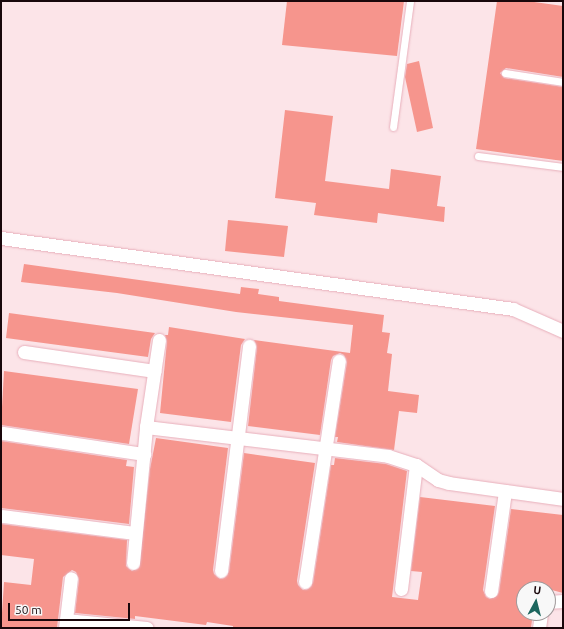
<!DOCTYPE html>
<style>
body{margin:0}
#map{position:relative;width:564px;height:629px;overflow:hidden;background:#fce4e8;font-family:Ubuntu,sans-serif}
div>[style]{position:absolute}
.building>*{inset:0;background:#f6958d}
.roads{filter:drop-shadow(0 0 1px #e8afbb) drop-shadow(0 0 1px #e8afbb)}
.service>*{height:7px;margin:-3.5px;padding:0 3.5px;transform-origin:3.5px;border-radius:3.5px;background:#fff}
.minor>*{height:13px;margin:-6.5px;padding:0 6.5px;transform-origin:6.5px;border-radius:6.5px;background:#fff}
span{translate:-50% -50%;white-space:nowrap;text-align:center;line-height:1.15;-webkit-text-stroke:3px #f8f8f8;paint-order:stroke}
.frame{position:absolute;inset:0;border:2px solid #19070b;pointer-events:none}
.north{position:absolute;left:516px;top:581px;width:40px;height:40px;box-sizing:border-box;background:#f8f8f8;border:1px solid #9f9899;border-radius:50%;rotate:7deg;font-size:11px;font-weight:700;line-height:16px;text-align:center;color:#19070b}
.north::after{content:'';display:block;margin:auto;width:14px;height:18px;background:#1c665e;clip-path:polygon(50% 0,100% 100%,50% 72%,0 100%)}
.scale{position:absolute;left:8px;top:603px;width:122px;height:18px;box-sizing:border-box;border:2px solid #19070b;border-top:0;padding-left:5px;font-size:12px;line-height:14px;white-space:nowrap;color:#19070b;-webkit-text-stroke:3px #f8f8f8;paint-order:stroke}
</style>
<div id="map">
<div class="building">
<i style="clip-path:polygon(287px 1px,404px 1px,397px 56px,282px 45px)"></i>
<i style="clip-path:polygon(497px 1px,527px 1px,563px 6px,563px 77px,506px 68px,500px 73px,504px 78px,563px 87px,563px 161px,476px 149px)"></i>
<i style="clip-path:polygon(419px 61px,433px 128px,417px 132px,405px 77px,407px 64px)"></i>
<i style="clip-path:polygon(285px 110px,333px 116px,325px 181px,389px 189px,391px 169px,441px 176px,437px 206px,445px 207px,444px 222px,378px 213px,377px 223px,314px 215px,316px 203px,275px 198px)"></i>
<i style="clip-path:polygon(228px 220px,288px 226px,284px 257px,225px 251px)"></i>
<i style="clip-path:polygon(24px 264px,240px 294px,241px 287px,259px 289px,258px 294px,279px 297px,279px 301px,384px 315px,382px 332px,390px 333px,387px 353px,392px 354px,388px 391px,419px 395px,417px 413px,399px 411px,394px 450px,337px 442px,338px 437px,335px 437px,347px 362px,344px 355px,340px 353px,333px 356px,331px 360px,320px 435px,248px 426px,257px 347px,254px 340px,350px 353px,353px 325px,236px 312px,117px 293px,21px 282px)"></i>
<i style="clip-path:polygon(9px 313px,155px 333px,151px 339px,148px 357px,6px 338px)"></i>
<i style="clip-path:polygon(169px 327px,245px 339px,241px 345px,231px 422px,160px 413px,167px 341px,165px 335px,168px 335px)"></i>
<i style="clip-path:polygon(4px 371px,138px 389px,129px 444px,1px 425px)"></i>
<i style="clip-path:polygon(156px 438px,228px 448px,213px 570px,214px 574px,220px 579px,224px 578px,229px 572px,244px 453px,315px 463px,297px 581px,298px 585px,303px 590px,308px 589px,313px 583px,331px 465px,334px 465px,335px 458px,386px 464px,407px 471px,392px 597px,418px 600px,422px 572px,411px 571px,420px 497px,495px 506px,483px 590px,486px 597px,490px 599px,497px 596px,499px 592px,511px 509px,563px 515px,563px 593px,548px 589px,524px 589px,524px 613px,533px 613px,531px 628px,233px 628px,233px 626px,207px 622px,206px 625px,135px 616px,135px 619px,75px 613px,79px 579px,76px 572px,72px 570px,63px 577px,57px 628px,1px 628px,4px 582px,31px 585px,34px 559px,1px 555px,1px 524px,127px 540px,126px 566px,132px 571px,139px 568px,150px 469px)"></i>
<i style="clip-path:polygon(1px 441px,127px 460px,126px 466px,134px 467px,129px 524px,1px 508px)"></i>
</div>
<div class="roads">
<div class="service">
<i style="left:505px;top:73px;width:59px;rotate:8.8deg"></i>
<i style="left:393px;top:127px;width:127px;rotate:-82.3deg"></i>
<i style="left:478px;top:156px;width:86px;rotate:7.4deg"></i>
</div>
<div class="minor">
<i style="left:1px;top:238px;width:517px;rotate:7.89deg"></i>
<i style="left:513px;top:309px;width:55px;rotate:23.7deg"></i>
<i style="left:159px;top:340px;width:88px;rotate:98.5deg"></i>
<i style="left:146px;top:427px;width:244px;rotate:6.8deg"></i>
<i style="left:388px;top:456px;width:29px;rotate:18deg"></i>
<i style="left:416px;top:465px;width:27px;rotate:34deg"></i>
<i style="left:438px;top:480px;width:11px;rotate:15deg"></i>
<i style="left:449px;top:483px;width:115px;rotate:8deg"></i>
<i style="left:24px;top:352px;width:132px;rotate:8.3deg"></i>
<i style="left:3px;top:433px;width:143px;rotate:8.5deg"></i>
<i style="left:2px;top:516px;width:133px;rotate:7.3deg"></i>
<i style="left:133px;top:563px;width:137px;rotate:-84.5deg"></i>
<i style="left:221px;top:571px;width:227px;rotate:-82.9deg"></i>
<i style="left:305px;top:582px;width:224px;rotate:-81.3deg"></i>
<i style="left:401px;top:589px;width:125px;rotate:-83.1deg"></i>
<i style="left:491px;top:591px;width:101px;rotate:-82deg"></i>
<i style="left:548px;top:602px;width:15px;rotate:-4deg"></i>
<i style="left:66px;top:620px;width:81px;rotate:5.6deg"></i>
<i style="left:65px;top:628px;width:50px;rotate:-83.2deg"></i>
<i style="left:539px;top:628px;width:15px;rotate:-82deg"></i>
</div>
</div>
<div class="frame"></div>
<div class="north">U</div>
<div class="scale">50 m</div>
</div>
